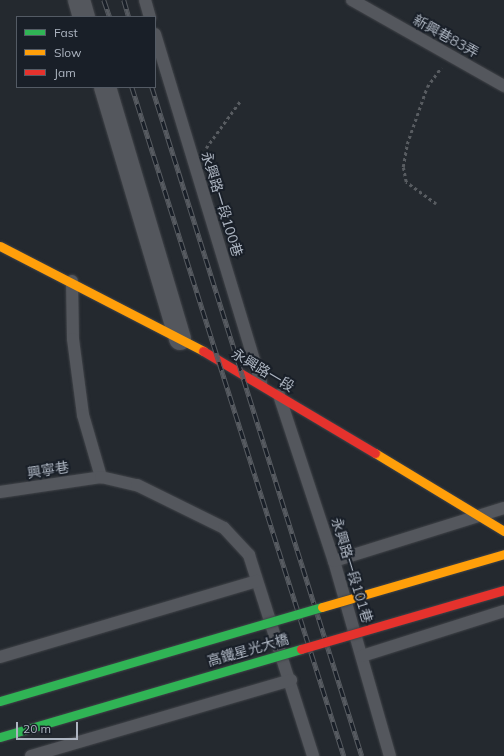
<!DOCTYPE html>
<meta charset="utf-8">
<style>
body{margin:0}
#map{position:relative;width:504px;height:756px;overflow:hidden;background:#24292f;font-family:Mulish,"Noto Sans TC",sans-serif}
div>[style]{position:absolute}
.path>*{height:2.5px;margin-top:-1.25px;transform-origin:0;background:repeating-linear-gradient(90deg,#585c61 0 3px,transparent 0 6px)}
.roads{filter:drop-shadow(0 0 1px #404348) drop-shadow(0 0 1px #404348)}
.lane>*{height:12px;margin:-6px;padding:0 6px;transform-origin:6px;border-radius:6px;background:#54575d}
.street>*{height:22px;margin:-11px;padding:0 11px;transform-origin:11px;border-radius:11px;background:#54575d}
.slow>*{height:9px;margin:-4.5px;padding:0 4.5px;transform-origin:4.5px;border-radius:4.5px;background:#ff9f0a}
.jam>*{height:9px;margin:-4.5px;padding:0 4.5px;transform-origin:4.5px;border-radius:4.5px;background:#e5322d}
.rail>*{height:4.5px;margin-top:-2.25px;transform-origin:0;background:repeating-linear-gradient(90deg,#191f28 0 9px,#575b61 0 18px);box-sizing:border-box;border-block:1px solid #575b61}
.bridges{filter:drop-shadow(0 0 1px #404348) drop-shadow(0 0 1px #404348)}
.fast-bridge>*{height:9px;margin:-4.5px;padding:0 4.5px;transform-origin:4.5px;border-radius:4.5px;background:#30b455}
.slow-bridge>*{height:9px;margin:-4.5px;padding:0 4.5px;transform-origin:4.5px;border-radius:4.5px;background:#ff9f0a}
.jam-bridge>*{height:9px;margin:-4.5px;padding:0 4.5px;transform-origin:4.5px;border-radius:4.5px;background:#e5322d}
span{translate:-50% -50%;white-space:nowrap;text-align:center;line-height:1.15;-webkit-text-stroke:4px #191f28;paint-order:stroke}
.street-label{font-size:14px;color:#adb5c1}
.legend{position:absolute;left:16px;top:16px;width:140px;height:72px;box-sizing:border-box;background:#191f28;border:1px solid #545b65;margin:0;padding:5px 7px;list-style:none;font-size:12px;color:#adb5c1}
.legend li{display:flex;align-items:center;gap:8px;height:20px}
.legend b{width:20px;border:1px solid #545b65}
.scale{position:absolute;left:16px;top:722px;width:62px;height:18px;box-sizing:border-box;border:2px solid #adb5c1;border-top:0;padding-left:5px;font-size:12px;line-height:14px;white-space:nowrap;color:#adb5c1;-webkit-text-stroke:3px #191f28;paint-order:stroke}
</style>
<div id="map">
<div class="path">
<i style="left:206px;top:148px;width:59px;rotate:-53.9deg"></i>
<i style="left:436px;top:204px;width:37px;rotate:-144deg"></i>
<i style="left:406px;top:182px;width:15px;rotate:-101deg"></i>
<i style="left:403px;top:167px;width:23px;rotate:-80deg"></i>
<i style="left:407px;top:144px;width:60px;rotate:-70.7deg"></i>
<i style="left:427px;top:87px;width:24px;rotate:-54deg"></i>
</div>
<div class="roads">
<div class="lane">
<i style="left:145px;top:0;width:18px;rotate:74deg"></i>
<i style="left:352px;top:0;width:175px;rotate:29.5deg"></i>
<i style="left:155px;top:34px;width:365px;rotate:73.1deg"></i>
<i style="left:72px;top:281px;width:58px;rotate:89deg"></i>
<i style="left:73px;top:339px;width:77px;rotate:82.5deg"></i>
<i style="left:83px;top:415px;width:65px;rotate:73.8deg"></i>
<i style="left:279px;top:395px;width:175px;rotate:71.7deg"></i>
<i style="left:334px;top:561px;width:203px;rotate:74deg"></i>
<i style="left:0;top:492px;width:102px;rotate:-8.4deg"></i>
<i style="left:101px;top:477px;width:37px;rotate:13deg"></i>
<i style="left:137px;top:485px;width:97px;rotate:26.3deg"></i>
<i style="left:224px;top:528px;width:37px;rotate:47deg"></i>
<i style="left:249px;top:555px;width:211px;rotate:72.3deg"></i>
<i style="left:334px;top:561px;width:178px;rotate:-17.3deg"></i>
<i style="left:362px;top:656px;width:149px;rotate:-17.6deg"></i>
<i style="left:0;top:657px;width:268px;rotate:-16.5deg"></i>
<i style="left:31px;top:756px;width:271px;rotate:-16.3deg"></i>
</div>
<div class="street">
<i style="left:79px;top:0;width:18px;rotate:74deg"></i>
<i style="left:105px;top:87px;width:263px;rotate:73.4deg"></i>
</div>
<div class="slow">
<i style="left:0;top:246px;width:229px;rotate:27.3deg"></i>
<i style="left:375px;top:453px;width:151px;rotate:31.2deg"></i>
</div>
<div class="jam">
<i style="left:203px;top:351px;width:200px;rotate:30.7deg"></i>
</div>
</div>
<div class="rail">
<i style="left:104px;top:0;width:18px;rotate:71deg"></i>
<i style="left:124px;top:0;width:18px;rotate:74deg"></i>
<i style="left:132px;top:87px;width:702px;rotate:72.42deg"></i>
<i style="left:152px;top:87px;width:701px;rotate:72.57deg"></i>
</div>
<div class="bridges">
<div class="fast-bridge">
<i style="left:0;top:701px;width:335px;rotate:-16.3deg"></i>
<i style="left:0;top:737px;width:314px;rotate:-16.3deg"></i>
</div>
<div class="slow-bridge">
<i style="left:322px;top:607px;width:190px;rotate:-16.2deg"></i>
</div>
<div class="jam-bridge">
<i style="left:301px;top:649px;width:211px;rotate:-16.2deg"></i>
</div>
</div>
<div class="street-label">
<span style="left:446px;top:36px;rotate:29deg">新興巷83弄</span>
<span style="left:222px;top:204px;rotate:73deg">永興路一段100巷</span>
<span style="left:263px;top:370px;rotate:31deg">永興路一段</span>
<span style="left:48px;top:470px;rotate:-9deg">興寧巷</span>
<span style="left:352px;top:570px;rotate:73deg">永興路一段101巷</span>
<span style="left:248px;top:650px;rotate:-16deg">高鐵星光大橋</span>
</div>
<ul class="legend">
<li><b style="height:5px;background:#30b455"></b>Fast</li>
<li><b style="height:5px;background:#ff9f0a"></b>Slow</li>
<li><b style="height:5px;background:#e5322d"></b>Jam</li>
</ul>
<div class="scale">20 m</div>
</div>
